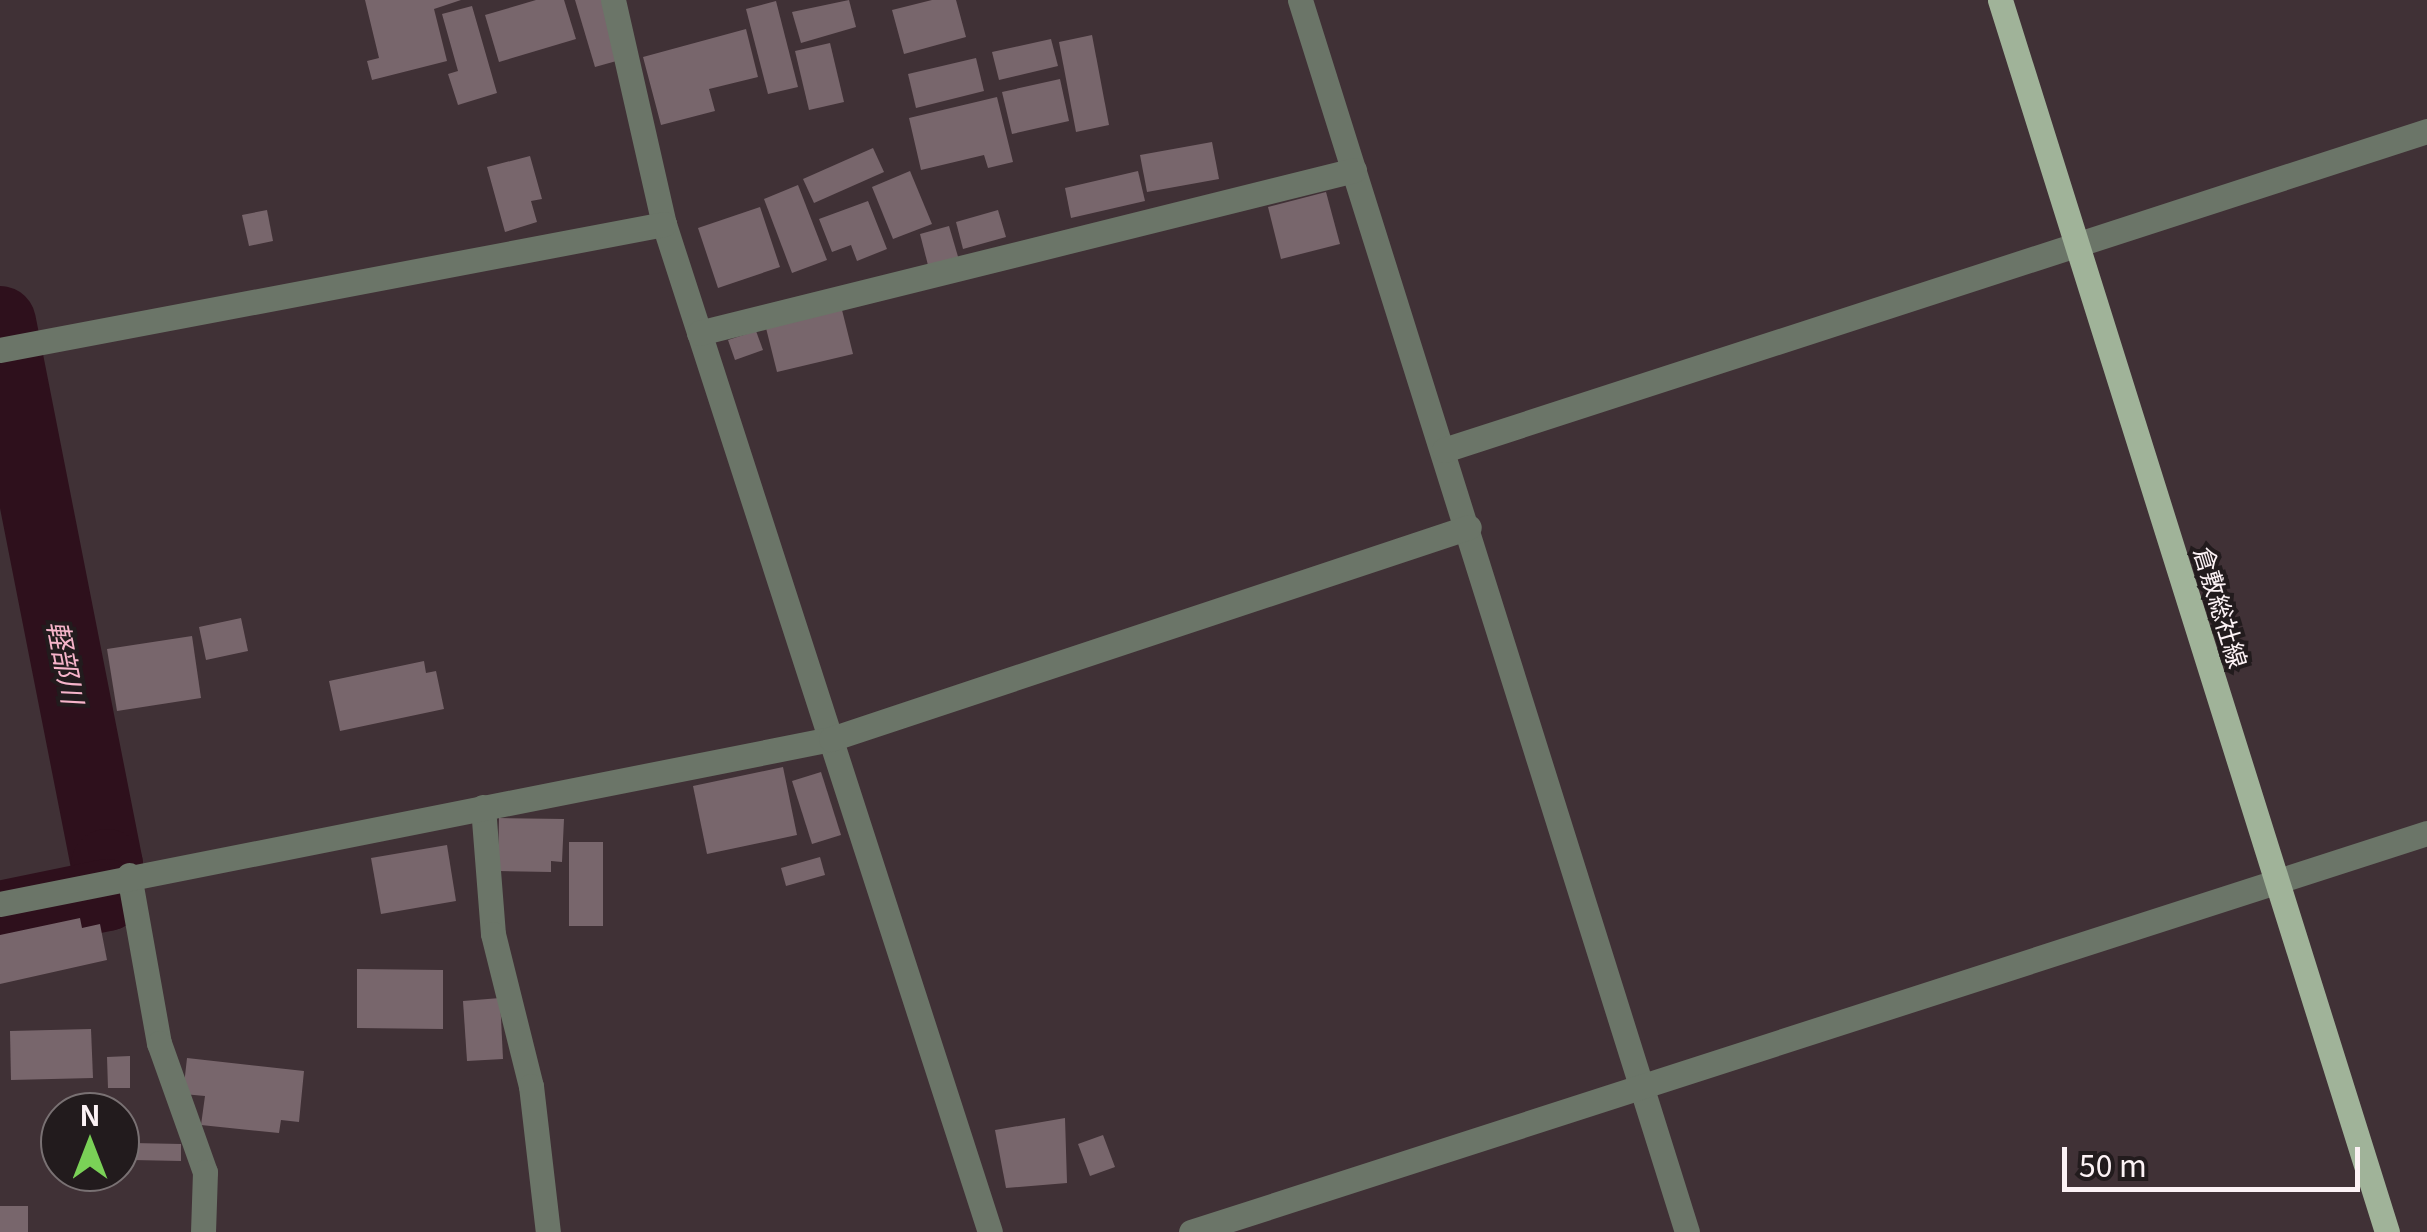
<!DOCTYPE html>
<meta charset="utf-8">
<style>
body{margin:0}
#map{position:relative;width:2427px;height:1232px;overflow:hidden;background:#403136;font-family:Georgia,"Noto Sans JP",serif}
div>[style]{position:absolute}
.river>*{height:72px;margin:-36px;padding:0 36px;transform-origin:36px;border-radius:36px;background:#2e101c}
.building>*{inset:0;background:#78666c}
.minor>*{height:25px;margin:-12.5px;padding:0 12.5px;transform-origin:12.5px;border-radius:12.5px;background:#6b7568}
.major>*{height:25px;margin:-12.5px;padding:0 12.5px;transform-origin:12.5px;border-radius:12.5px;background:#a0b399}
span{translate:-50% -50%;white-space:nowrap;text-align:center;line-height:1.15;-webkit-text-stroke:8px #221b1d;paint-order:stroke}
.street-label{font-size:25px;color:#fcf2f5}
.water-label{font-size:28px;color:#f6b4ca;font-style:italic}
.north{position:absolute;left:40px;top:1092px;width:100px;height:100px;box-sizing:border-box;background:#221b1d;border:2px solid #797173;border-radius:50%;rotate:0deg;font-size:28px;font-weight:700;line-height:40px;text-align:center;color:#fcf2f5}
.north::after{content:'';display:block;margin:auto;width:35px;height:45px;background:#7ad157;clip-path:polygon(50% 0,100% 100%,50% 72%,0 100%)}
.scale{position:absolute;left:2062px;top:1147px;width:298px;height:45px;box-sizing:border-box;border:5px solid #fcf2f5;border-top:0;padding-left:12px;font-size:30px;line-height:35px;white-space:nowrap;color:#fcf2f5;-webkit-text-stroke:8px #221b1d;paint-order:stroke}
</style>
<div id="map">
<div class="river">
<i style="left:0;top:322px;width:553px;rotate:78.85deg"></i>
<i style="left:107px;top:865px;width:30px;rotate:90deg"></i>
<i style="left:107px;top:895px;width:109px;rotate:168.4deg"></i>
</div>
<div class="building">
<i style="clip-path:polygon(365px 0,461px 0,434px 9px,447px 61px,372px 80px,367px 61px,379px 58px)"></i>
<i style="clip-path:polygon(536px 0,564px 0,576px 39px,499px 62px,485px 15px)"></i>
<i style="clip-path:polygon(575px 0,602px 0,620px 60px,595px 67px)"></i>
<i style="clip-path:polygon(849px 0,856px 27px,801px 43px,792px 12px)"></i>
<i style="clip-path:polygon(932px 0,956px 0,966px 37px,904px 54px,892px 10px)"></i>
<i style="clip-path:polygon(776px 1px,798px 87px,768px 94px,746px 9px)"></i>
<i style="clip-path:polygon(472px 6px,497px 93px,458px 105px,448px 74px,458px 71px,442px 14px)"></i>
<i style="clip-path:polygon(746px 29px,758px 77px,709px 89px,715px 111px,661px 125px,643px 57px)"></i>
<i style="clip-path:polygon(1092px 35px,1109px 125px,1076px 132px,1059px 42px)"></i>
<i style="clip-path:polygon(1051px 39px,1058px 66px,999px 80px,992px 52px)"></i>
<i style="clip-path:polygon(830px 43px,844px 102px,809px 110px,795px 51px)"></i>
<i style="clip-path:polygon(976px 58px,984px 91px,916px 108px,908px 74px)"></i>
<i style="clip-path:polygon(1060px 79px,1069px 121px,1012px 134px,1002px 92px)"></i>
<i style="clip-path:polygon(997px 97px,1013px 162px,988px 168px,984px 155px,921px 170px,909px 118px)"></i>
<i style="clip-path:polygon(1212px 142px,1219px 179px,1147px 192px,1140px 155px)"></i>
<i style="clip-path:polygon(873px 148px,884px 172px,814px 203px,803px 179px)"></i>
<i style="clip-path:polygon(530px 156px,542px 199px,531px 201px,537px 222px,505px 232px,487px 167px)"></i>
<i style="clip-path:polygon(910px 171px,932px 224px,893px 239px,872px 187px)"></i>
<i style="clip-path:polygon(1138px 171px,1145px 201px,1071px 218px,1065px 188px)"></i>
<i style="clip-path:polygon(798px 185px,827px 260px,792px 273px,764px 199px)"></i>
<i style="clip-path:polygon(1326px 192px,1340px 244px,1281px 259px,1268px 207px)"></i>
<i style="clip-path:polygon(868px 201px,887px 249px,857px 261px,851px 245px,832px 252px,819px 219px)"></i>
<i style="clip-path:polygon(760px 207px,780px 267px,718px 288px,698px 228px)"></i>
<i style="clip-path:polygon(267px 210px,273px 241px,249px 246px,242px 215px)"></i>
<i style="clip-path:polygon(998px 210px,1006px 237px,963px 249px,956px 222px)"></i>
<i style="clip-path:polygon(949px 226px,959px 260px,929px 269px,920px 234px)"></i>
<i style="clip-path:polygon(842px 310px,853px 354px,777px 372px,766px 328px)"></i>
<i style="clip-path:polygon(756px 331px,763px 350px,735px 360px,728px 340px)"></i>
<i style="clip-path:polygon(241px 618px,248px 651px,206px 660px,199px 627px)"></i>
<i style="clip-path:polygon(192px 636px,201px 698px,117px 711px,107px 649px)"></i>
<i style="clip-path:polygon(424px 661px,426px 673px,436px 671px,444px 709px,340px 731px,329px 681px)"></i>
<i style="clip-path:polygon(783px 767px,797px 835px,707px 854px,693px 786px)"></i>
<i style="clip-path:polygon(821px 772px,841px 835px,812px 844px,792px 781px)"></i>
<i style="clip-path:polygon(499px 818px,564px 819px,562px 862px,551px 861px,551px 872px,498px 871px)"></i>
<i style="clip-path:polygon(569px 842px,603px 842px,603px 926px,569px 926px)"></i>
<i style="clip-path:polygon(447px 845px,456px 901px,381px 914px,371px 858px)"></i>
<i style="clip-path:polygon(820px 857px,825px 875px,786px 886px,781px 868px)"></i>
<i style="clip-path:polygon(80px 918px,82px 928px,100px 924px,107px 960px,0 984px,0 935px)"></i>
<i style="clip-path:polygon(357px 969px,443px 970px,443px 1029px,357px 1028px)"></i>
<i style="clip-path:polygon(500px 998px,503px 1059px,467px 1061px,463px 1001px)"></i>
<i style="clip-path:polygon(91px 1029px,93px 1078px,11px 1080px,10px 1031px)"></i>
<i style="clip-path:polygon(130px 1056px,130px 1088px,108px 1088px,107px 1057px)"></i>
<i style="clip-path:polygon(187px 1058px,304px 1071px,299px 1122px,281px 1120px,279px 1133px,201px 1125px,205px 1096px,183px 1094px)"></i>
<i style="clip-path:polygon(1065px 1118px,1067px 1183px,1006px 1188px,995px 1130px)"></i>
<i style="clip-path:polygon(1103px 1135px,1115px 1167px,1090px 1176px,1078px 1144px)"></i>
<i style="clip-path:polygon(133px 1143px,181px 1144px,181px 1161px,133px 1160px)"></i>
<i style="clip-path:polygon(0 1206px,28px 1206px,28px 1232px,0 1232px)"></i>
</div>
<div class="minor">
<i style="left:613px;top:0;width:230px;rotate:77.2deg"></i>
<i style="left:664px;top:224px;width:1059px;rotate:72.08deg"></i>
<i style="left:1300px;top:0;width:1291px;rotate:72.56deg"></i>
<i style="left:699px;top:333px;width:675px;rotate:-13.97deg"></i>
<i style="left:0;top:350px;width:676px;rotate:-10.74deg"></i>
<i style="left:1444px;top:450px;width:1033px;rotate:-17.98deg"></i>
<i style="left:483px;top:807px;width:127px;rotate:85.5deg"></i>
<i style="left:493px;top:934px;width:157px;rotate:76deg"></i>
<i style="left:531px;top:1086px;width:147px;rotate:83.4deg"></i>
<i style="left:129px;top:875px;width:171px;rotate:79.9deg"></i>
<i style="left:159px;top:1043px;width:137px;rotate:70.4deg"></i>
<i style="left:205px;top:1172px;width:60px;rotate:91.9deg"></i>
<i style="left:0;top:904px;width:847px;rotate:-11.23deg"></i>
<i style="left:831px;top:739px;width:672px;rotate:-18.38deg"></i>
<i style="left:1191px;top:1232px;width:1299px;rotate:-17.89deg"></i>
</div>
<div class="major">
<i style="left:2000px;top:0;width:1291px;rotate:72.56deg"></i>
</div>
<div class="street-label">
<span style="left:2222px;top:607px;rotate:73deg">倉敷総社線</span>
</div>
<div class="water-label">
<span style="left:67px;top:662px;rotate:79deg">軽部川</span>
</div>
<div class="north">N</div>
<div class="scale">50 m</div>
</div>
